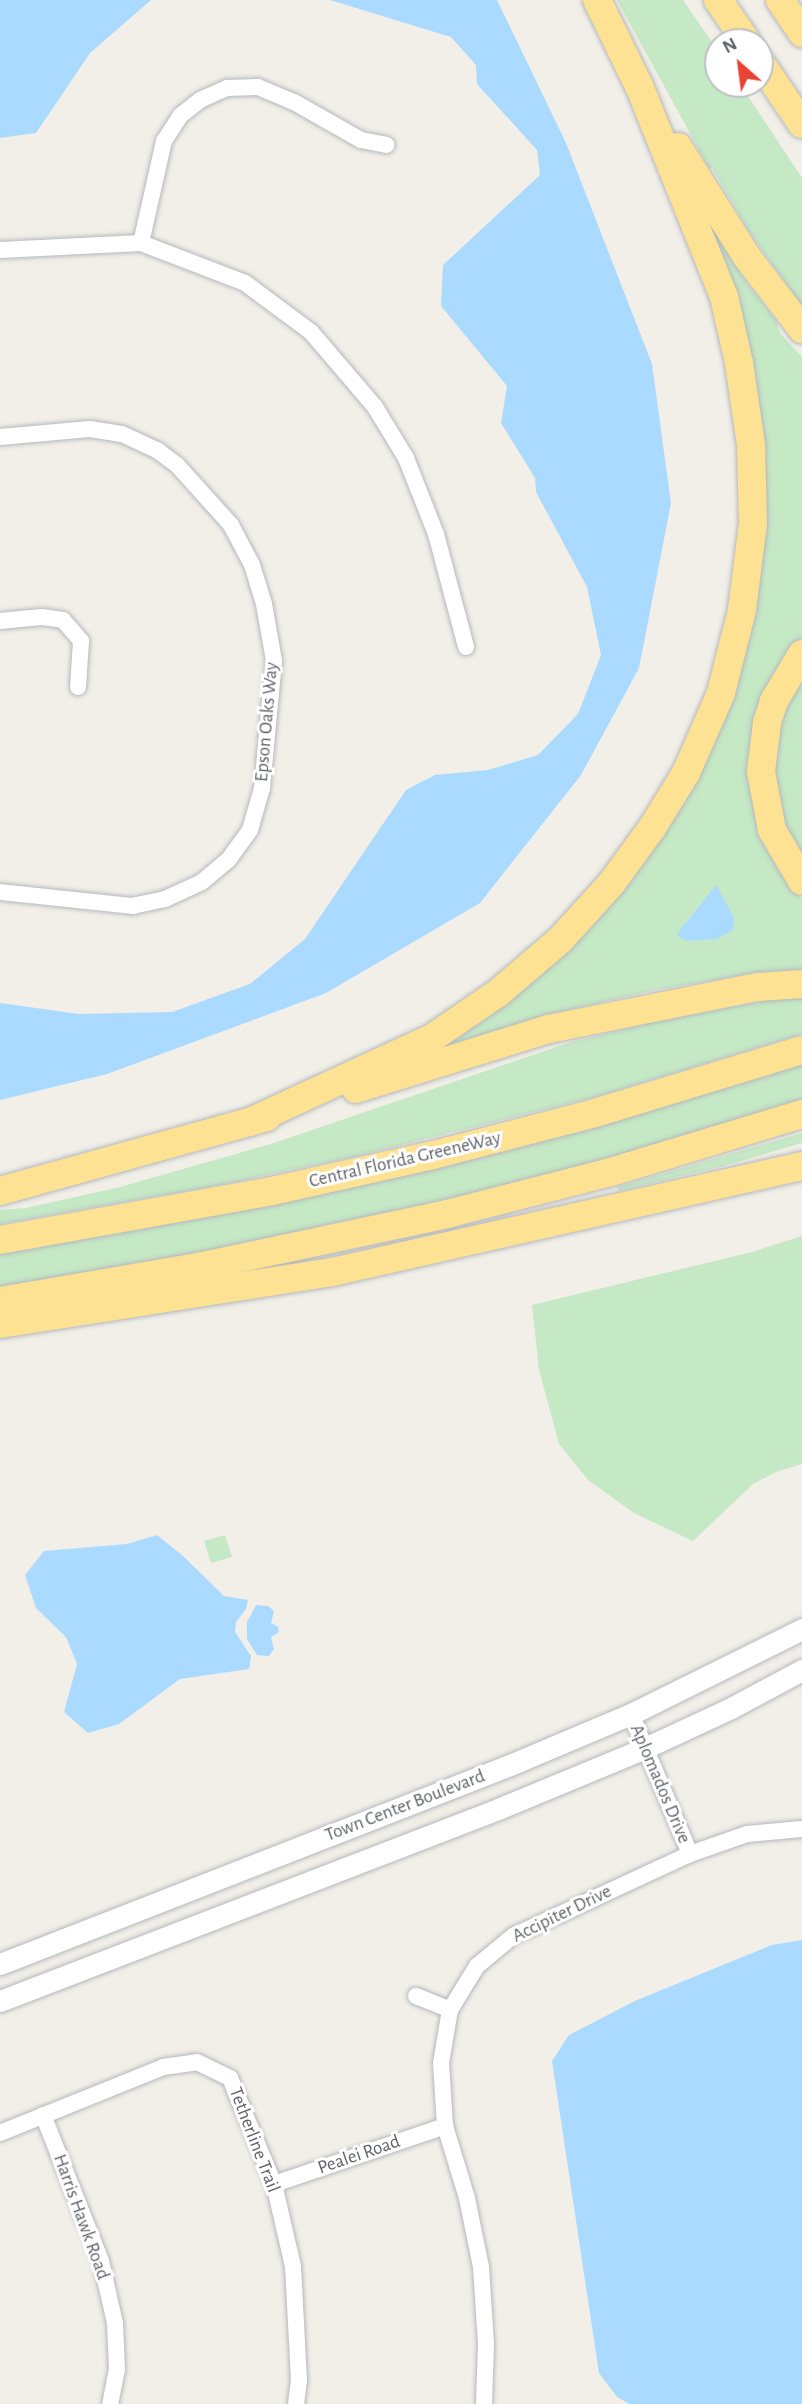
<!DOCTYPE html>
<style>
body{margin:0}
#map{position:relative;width:802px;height:2404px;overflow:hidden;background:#f1efe8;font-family:"Alegreya Sans",sans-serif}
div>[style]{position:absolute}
.green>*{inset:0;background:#c5e8c5}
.water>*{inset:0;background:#aadaff}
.roads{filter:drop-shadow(0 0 2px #b5b8bc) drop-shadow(0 0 2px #b5b8bc)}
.street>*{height:16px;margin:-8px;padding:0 8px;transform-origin:8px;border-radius:8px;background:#fff}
.secondary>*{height:21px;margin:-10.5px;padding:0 10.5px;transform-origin:10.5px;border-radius:10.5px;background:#fff}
.highway>*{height:28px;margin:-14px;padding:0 14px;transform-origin:14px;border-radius:14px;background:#fde293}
span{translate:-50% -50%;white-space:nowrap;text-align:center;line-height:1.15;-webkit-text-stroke:6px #fff;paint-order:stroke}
.street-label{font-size:19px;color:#5f6368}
.north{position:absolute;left:704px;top:28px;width:70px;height:70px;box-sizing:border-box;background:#fff;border:2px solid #bfc1c3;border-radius:50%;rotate:332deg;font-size:19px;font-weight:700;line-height:28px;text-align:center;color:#5f6368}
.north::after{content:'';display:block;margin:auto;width:24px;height:32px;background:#ea4335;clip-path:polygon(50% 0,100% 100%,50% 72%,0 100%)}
</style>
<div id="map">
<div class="green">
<i style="clip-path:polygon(617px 0,683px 0,718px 51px,718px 84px,740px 84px,802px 178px,802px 306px,751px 234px,712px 168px,709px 168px)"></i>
<i style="clip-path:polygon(698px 205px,744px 279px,777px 322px,780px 333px,802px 357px,802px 638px,774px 674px,769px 852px,802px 900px,802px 1034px,595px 1097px,357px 1156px,220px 1185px,0 1224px,0 1210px,26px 1208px,120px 1187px,271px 1144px,568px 1043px,662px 1020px,760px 1002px,754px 973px,651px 991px,554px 1013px,440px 1050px,553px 964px,591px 928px,645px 862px,668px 827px,759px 563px)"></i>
<i style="clip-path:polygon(802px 678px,802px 862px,782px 821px,774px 776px,776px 742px,788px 702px)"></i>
<i style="clip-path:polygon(802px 1062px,802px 1103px,577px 1169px,334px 1229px,0 1291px,0 1251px)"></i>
<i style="clip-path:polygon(802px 1133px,802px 1143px,724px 1166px,619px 1191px,617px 1187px)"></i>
<i style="clip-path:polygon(802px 1236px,802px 1464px,776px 1472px,753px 1484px,693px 1541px,634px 1513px,588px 1480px,559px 1444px,539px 1370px,532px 1305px,752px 1252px)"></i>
<i style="clip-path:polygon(225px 1535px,232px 1557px,211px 1563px,204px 1541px)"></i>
</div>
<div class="water">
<i style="clip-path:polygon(0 0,151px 0,90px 53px,36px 133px,0 138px)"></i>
<i style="clip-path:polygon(330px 0,497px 0,566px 143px,652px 364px,671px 503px,639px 668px,581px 775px,480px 903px,326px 993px,107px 1074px,0 1100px,0 1003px,79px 1014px,172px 1012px,250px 984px,305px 939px,406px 790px,435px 775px,488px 770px,538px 755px,578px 714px,601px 655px,587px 587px,536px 492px,535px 478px,501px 423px,507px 386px,441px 306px,443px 265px,540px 175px,537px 150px,477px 84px,476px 65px,451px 37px)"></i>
<i style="clip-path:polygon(716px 885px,734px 918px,733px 930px,716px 939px,687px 941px,679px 937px,677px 934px)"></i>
<i style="clip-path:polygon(157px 1535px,183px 1556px,224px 1596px,248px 1600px,246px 1609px,236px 1622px,235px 1632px,251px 1656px,249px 1669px,180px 1679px,119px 1724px,88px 1733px,64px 1712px,77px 1664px,66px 1637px,36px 1608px,25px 1575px,44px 1551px,127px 1544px)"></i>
<i style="clip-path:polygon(256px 1605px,268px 1606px,274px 1611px,271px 1623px,278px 1627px,279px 1632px,271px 1637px,274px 1649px,269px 1656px,257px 1655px,247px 1639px,247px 1622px)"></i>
<i style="clip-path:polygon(802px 1940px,802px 2404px,630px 2404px,617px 2397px,599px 2373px,552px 2061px,569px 2035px,637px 2000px,772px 1945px)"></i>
</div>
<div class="roads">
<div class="street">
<i style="left:141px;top:243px;width:105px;rotate:-77.3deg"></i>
<i style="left:164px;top:141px;width:31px;rotate:-57deg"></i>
<i style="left:181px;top:115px;width:24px;rotate:-38deg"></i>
<i style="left:200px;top:100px;width:30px;rotate:-24deg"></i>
<i style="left:227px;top:88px;width:31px;rotate:-2deg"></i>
<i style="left:258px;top:87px;width:39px;rotate:23deg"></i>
<i style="left:294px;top:102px;width:77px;rotate:29.6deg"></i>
<i style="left:361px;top:140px;width:26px;rotate:11deg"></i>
<i style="left:0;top:250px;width:141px;rotate:-2.8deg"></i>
<i style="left:141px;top:243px;width:111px;rotate:21deg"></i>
<i style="left:245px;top:283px;width:82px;rotate:36.6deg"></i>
<i style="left:311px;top:332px;width:99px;rotate:49.5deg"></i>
<i style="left:375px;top:407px;width:60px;rotate:58.7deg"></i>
<i style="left:406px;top:458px;width:82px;rotate:68.5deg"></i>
<i style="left:436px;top:534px;width:117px;rotate:75.1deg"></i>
<i style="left:0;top:437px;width:90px;rotate:-5.1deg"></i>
<i style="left:90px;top:429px;width:32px;rotate:9deg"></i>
<i style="left:122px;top:434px;width:38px;rotate:25deg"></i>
<i style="left:157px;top:450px;width:25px;rotate:37deg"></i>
<i style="left:177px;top:465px;width:81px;rotate:48deg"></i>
<i style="left:231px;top:525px;width:45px;rotate:62.3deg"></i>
<i style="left:252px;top:565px;width:41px;rotate:72.9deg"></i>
<i style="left:264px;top:604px;width:58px;rotate:80deg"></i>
<i style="left:274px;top:661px;width:128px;rotate:95.4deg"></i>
<i style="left:262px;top:788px;width:44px;rotate:105.9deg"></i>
<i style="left:250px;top:830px;width:37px;rotate:126deg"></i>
<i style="left:228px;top:860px;width:34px;rotate:140deg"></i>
<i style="left:202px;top:882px;width:41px;rotate:155.3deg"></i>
<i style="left:165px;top:899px;width:33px;rotate:168deg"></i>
<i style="left:133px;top:906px;width:134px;rotate:-174deg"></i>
<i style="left:0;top:621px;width:42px;rotate:-5.4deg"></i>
<i style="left:42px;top:617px;width:21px;rotate:8deg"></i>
<i style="left:63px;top:620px;width:28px;rotate:49deg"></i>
<i style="left:81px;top:641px;width:46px;rotate:93.7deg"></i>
<i style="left:631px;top:1714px;width:152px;rotate:67.1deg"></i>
<i style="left:416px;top:1996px;width:37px;rotate:22deg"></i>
<i style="left:43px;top:2115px;width:157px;rotate:68.3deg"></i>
<i style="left:101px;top:2261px;width:64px;rotate:77.3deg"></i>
<i style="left:115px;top:2323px;width:46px;rotate:87.5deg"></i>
<i style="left:117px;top:2369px;width:36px;rotate:101deg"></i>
<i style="left:0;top:2133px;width:176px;rotate:-22deg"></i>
<i style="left:163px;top:2067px;width:34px;rotate:-8deg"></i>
<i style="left:197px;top:2062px;width:37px;rotate:26deg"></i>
<i style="left:230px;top:2078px;width:115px;rotate:67.5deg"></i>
<i style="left:274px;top:2184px;width:84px;rotate:77deg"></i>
<i style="left:293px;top:2266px;width:114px;rotate:87deg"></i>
<i style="left:299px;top:2380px;width:24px;rotate:97deg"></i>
<i style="left:274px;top:2184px;width:181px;rotate:-18.7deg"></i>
<i style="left:484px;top:2404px;width:60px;rotate:-88.1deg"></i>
<i style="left:486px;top:2344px;width:77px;rotate:-93.7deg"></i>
<i style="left:481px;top:2267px;width:70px;rotate:-101.5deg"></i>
<i style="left:467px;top:2198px;width:75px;rotate:-107deg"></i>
<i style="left:445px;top:2126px;width:63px;rotate:-93.6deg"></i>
<i style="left:441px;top:2063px;width:54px;rotate:-80.4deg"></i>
<i style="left:450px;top:2010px;width:52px;rotate:-58.5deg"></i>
<i style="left:477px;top:1966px;width:47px;rotate:-39.8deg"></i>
<i style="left:513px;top:1936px;width:195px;rotate:-24.9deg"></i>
<i style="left:690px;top:1854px;width:60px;rotate:-19.3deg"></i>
<i style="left:747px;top:1834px;width:55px;rotate:-5.2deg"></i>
</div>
<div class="secondary">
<i style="left:0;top:1964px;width:547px;rotate:-21.32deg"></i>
<i style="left:510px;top:1765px;width:131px;rotate:-22.9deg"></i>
<i style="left:631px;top:1714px;width:191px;rotate:-26.4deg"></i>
<i style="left:0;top:2001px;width:534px;rotate:-21.08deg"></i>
<i style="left:498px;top:1809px;width:159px;rotate:-22.5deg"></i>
<i style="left:645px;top:1748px;width:95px;rotate:-24.9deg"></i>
<i style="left:731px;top:1708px;width:81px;rotate:-28.2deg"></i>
</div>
<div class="highway">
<i style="left:718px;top:0;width:51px;rotate:55.4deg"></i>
<i style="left:780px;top:0;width:40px;rotate:56deg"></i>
<i style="left:760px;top:62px;width:75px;rotate:55.9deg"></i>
<i style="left:678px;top:147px;width:130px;rotate:57.9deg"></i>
<i style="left:747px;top:257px;width:91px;rotate:52.6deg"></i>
<i style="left:802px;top:654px;width:55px;rotate:120.8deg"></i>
<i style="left:774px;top:701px;width:23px;rotate:108deg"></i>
<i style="left:767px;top:723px;width:49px;rotate:97deg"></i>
<i style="left:761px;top:772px;width:59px;rotate:79.3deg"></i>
<i style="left:772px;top:830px;width:59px;rotate:59.5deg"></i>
<i style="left:356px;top:1089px;width:202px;rotate:-17.3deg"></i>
<i style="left:549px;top:1029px;width:213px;rotate:-11.4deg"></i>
<i style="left:758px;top:987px;width:44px;rotate:-3.9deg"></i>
<i style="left:250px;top:1122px;width:200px;rotate:-24.8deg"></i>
<i style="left:432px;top:1038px;width:80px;rotate:-34.3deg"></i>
<i style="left:498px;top:993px;width:82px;rotate:-40.5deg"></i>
<i style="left:560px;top:940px;width:76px;rotate:-47.7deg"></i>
<i style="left:611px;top:884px;width:69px;rotate:-53.8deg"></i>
<i style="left:652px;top:828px;width:65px;rotate:-58.3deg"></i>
<i style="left:686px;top:773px;width:87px;rotate:-66.4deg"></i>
<i style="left:721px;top:693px;width:86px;rotate:-75.8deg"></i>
<i style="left:742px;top:610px;width:88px;rotate:-82.8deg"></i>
<i style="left:753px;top:523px;width:78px;rotate:-91.5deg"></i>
<i style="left:751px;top:445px;width:83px;rotate:-98.3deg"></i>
<i style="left:739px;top:363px;width:68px;rotate:-102.8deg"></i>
<i style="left:724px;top:297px;width:227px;rotate:-111.9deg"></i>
<i style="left:639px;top:86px;width:96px;rotate:-116deg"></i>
<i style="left:0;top:1191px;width:277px;rotate:-15.5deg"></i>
<i style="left:0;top:1240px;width:276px;rotate:-10.2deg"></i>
<i style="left:272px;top:1191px;width:165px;rotate:-12.6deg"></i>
<i style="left:433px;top:1155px;width:167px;rotate:-14.5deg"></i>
<i style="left:595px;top:1113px;width:216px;rotate:-16.9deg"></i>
<i style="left:0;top:1301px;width:206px;rotate:-9.8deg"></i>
<i style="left:203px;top:1266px;width:249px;rotate:-12deg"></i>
<i style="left:447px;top:1214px;width:169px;rotate:-14.4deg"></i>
<i style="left:611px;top:1172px;width:200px;rotate:-16.9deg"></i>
<i style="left:0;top:1324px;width:336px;rotate:-8.9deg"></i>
<i style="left:332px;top:1272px;width:482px;rotate:-12.7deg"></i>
</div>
</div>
<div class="street-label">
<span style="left:267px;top:722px;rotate:-85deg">Epson Oaks Way</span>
<span style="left:405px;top:1160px;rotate:-13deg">Central Florida GreeneWay</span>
<span style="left:660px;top:1784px;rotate:67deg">Aplomados Drive</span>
<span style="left:405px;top:1806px;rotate:-21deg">Town Center Boulevard</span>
<span style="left:562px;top:1914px;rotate:-26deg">Accipiter Drive</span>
<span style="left:254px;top:2140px;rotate:69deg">Tetherline Trail</span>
<span style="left:359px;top:2155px;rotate:-19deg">Pealei Road</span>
<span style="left:81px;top:2217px;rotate:70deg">Harris Hawk Road</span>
</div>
<div class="north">N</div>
</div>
